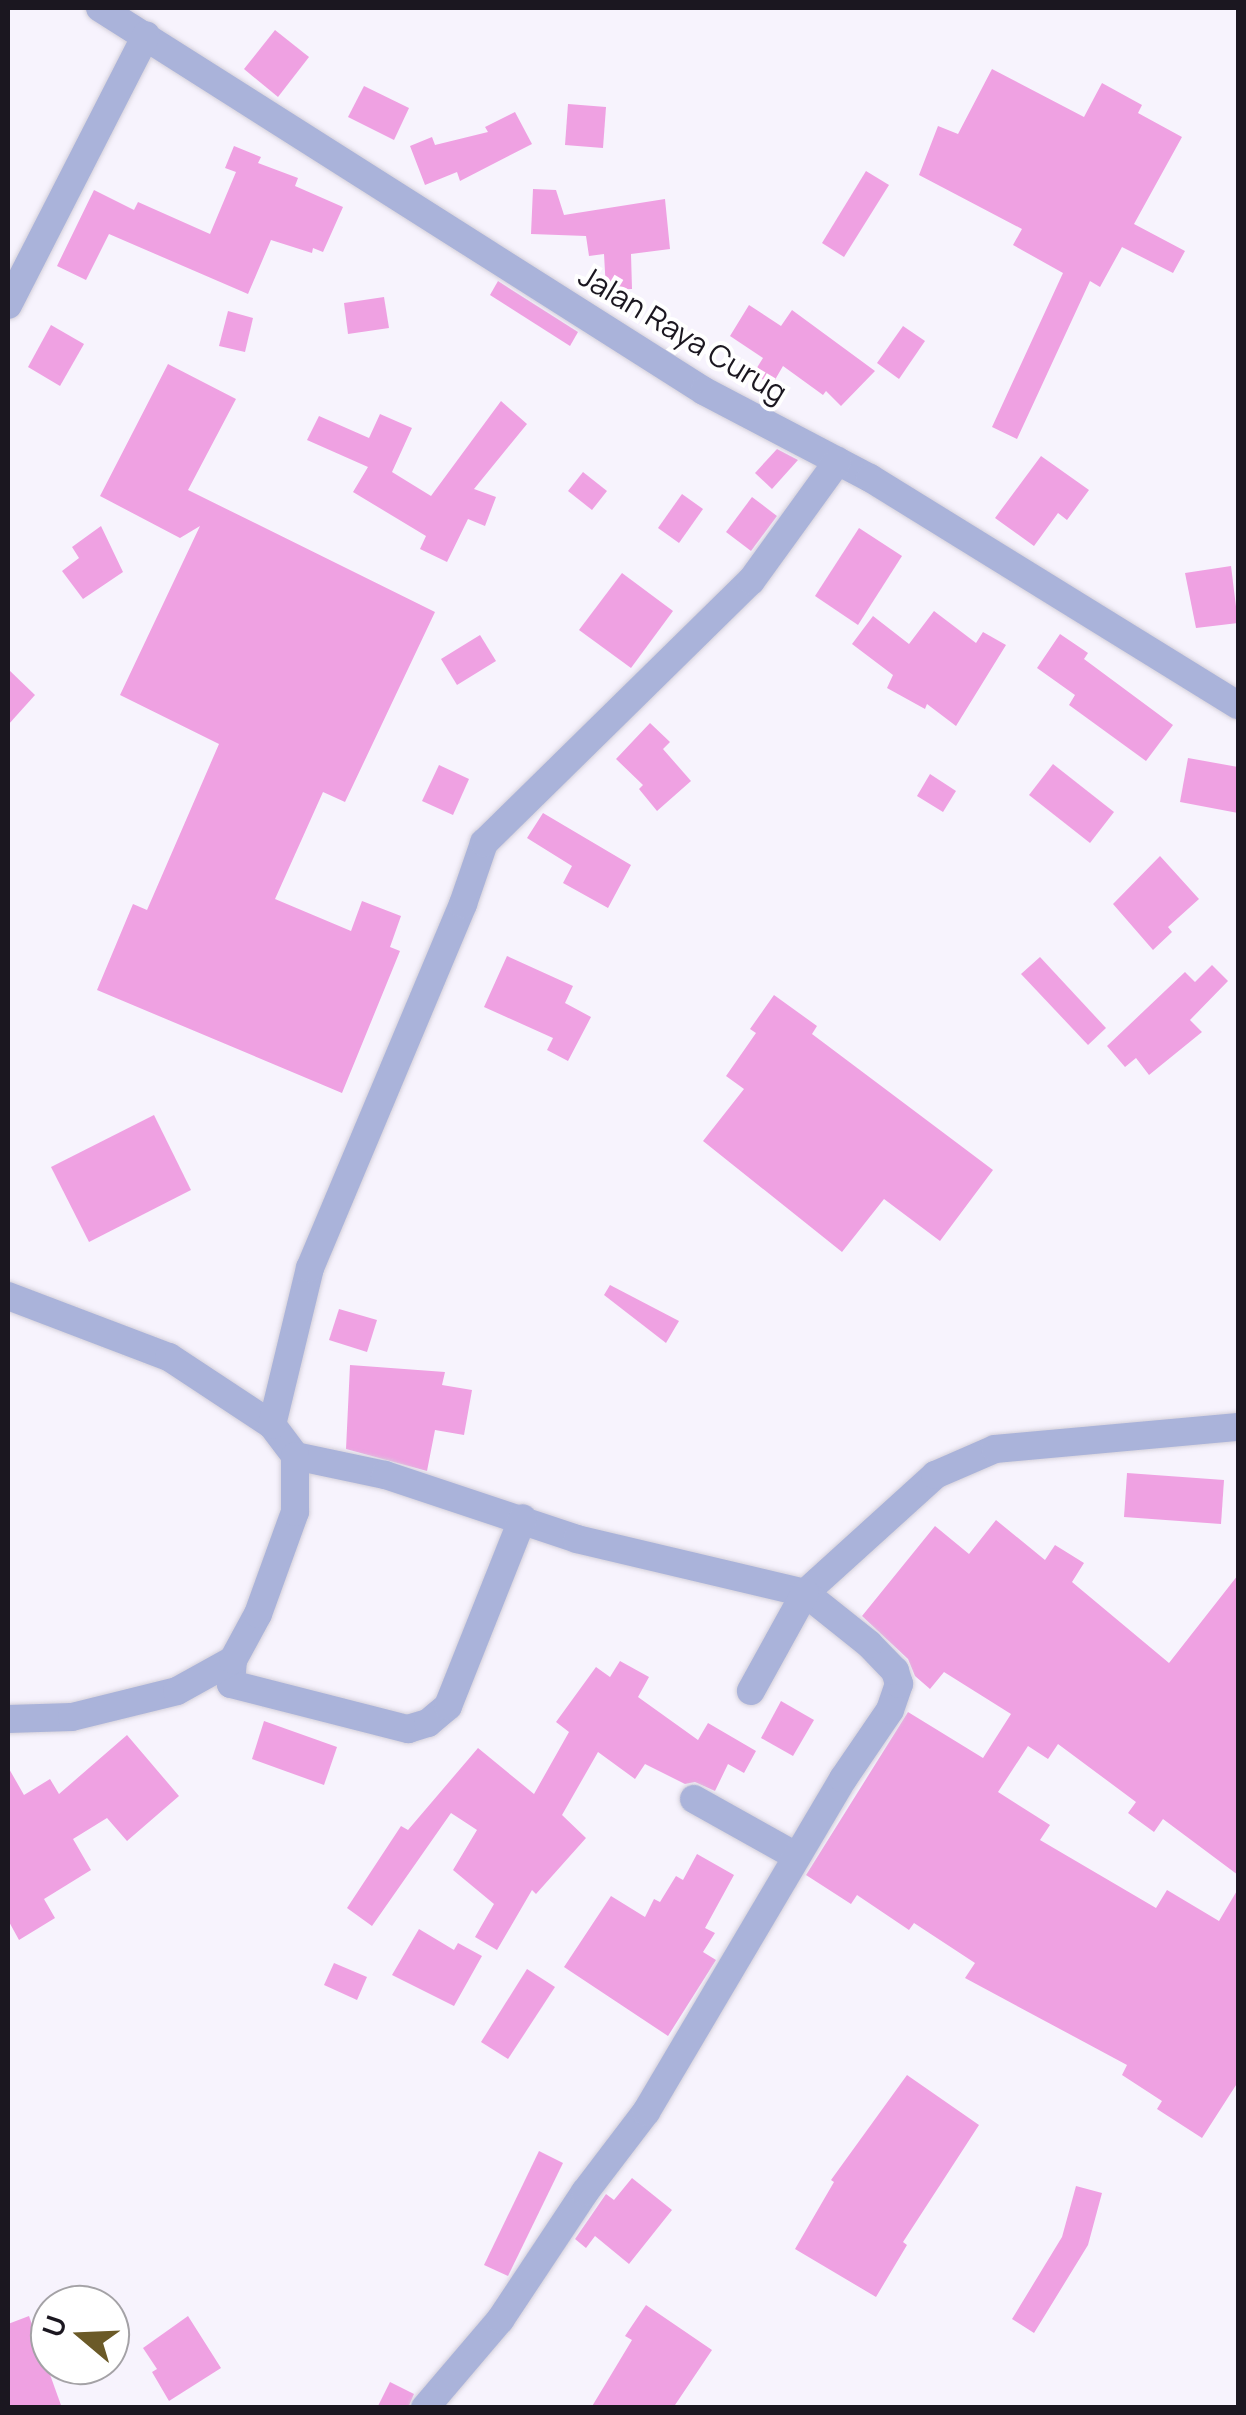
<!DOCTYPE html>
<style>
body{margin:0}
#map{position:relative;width:1246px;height:2415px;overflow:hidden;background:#f7f3fd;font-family:Manrope,sans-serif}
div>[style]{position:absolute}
.building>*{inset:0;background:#efa1e2}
.roads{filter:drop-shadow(0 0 2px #d4d0da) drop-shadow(0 0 2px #d4d0da)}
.minor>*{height:28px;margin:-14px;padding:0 14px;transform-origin:14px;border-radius:14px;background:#aab3da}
span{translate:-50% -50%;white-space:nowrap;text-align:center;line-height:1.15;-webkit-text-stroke:8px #fff;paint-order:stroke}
.street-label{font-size:30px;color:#1b1720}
.frame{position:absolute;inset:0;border:10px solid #1b1720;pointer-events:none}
.north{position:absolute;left:30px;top:2285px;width:100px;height:100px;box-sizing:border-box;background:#fff;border:2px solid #a4a2a6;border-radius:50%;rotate:289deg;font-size:28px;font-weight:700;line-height:40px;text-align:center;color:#1b1720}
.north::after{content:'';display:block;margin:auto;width:35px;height:45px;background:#6b5a28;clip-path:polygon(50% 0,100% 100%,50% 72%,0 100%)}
</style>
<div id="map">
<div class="building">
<i style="clip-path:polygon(275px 30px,309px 57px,278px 97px,244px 69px)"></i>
<i style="clip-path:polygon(992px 69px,1084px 117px,1102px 83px,1142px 105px,1138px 113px,1182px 137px,1134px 224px,1185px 251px,1173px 273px,1122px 247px,1100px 287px,1090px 281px,1017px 439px,992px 427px,1063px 273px,1013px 245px,1022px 229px,919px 175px,938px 126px,958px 134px)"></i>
<i style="clip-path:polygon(364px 86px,409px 108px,394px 140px,348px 117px)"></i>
<i style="clip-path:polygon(568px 104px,606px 107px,603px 148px,565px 145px)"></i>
<i style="clip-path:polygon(515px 112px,532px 144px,460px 181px,457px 172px,425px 185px,410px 146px,432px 137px,435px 145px,488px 132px,485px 127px)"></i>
<i style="clip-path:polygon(234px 146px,261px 157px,258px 163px,298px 178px,295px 186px,343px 207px,323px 252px,313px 248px,312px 253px,271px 240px,248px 294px,109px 234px,86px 280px,57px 266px,94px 190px,134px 210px,138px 202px,210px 234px,236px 172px,225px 168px)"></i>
<i style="clip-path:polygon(866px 171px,889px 185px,844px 257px,822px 243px)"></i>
<i style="clip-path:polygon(533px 189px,556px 190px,564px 215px,665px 199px,670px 249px,631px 254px,632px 289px,606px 290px,604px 254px,589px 256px,586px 236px,531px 234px)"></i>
<i style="clip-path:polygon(498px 281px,578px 332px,570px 346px,490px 295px)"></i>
<i style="clip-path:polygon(384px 297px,389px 328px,348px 334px,344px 303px)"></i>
<i style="clip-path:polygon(749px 305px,781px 326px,792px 310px,875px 371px,841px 406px,826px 391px,823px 395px,783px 366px,772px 385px,753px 374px,763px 358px,730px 336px)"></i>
<i style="clip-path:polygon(228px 311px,253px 318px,245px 352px,219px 346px)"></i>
<i style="clip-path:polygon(51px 325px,84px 344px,60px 386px,28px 367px)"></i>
<i style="clip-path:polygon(903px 326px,925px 341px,899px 379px,877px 363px)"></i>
<i style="clip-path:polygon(168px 364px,236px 399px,188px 490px,435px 612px,345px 802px,323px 792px,275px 899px,351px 931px,362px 901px,401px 916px,390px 947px,400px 951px,342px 1093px,97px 990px,133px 904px,147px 910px,219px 744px,120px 695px,200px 526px,180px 538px,100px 496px)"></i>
<i style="clip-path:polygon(501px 401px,527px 424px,474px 489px,496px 497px,485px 526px,468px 519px,447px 562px,420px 549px,426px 536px,353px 492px,368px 467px,307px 440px,319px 416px,369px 438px,380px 414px,412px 428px,392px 472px,431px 496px)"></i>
<i style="clip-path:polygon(777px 449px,798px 460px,772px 489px,755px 473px)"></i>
<i style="clip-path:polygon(1041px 456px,1089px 490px,1067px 520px,1058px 513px,1034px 546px,995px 518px)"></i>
<i style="clip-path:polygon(583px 472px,607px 491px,592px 510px,568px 491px)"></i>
<i style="clip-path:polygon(682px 494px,703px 509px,679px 543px,658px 528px)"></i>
<i style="clip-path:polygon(752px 497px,777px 516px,751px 551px,726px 532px)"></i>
<i style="clip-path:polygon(101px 526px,123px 572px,83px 599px,62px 571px,79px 558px,72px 547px)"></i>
<i style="clip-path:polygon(859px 528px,902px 556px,858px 625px,815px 596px)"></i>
<i style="clip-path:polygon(1231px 566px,1238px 623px,1196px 628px,1185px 573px)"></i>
<i style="clip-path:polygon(622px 573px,673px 611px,631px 668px,579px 630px)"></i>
<i style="clip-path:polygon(934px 611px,976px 643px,983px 632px,1006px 645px,956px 726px,927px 704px,925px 709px,887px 688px,893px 675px,852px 644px,873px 616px,909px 644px)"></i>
<i style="clip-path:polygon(1060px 634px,1088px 653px,1084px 659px,1173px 725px,1146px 761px,1069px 705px,1075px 695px,1037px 668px)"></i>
<i style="clip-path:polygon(480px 635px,496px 661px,457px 685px,441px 659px)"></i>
<i style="clip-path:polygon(8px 669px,35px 695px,8px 725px)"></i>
<i style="clip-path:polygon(650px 723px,670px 742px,663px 749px,691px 781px,657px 811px,639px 789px,643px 785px,616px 759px)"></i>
<i style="clip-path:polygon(1188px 758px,1238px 767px,1238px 813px,1180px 802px)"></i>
<i style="clip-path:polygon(1053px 764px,1114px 812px,1090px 843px,1029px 795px)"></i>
<i style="clip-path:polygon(439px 765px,469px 779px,453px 815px,422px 801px)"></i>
<i style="clip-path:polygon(930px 774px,956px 791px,943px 812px,917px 796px)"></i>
<i style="clip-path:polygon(543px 813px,631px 865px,608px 908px,563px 883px,572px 866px,527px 838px)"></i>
<i style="clip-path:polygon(1160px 856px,1199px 899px,1168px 927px,1172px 932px,1153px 950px,1113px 904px)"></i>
<i style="clip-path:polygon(507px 956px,573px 986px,565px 1003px,591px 1017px,568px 1061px,547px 1050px,553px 1038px,484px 1007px)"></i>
<i style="clip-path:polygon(1040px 957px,1106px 1028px,1088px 1045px,1021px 974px)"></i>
<i style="clip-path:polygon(1212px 965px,1228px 981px,1190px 1020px,1202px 1032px,1149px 1075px,1136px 1058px,1125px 1067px,1107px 1046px,1185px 972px,1195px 982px)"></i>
<i style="clip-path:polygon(774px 995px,817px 1026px,812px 1034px,993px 1170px,940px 1241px,884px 1199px,842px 1252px,703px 1141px,744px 1089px,726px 1076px,756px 1033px,750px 1029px)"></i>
<i style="clip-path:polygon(154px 1115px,191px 1190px,89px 1242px,51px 1167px)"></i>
<i style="clip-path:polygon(610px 1285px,679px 1321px,666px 1343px,604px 1295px)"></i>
<i style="clip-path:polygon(339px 1309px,377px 1320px,367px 1352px,329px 1340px)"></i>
<i style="clip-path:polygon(350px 1365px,445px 1372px,442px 1385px,472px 1390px,464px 1435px,435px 1430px,427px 1471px,346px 1449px)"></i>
<i style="clip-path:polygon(1127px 1473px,1224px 1480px,1221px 1524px,1124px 1517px)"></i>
<i style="clip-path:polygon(996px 1520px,1045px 1560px,1055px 1545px,1084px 1563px,1072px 1582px,1169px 1663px,1238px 1575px,1238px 1875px,1163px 1819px,1154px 1832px,1128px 1813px,1136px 1802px,1058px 1744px,1048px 1759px,1028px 1746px,998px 1792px,1050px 1825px,1040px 1840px,1156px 1908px,1167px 1890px,1219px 1921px,1238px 1889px,1238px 2082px,1202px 2138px,1157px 2109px,1162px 2101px,1122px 2075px,1127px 2065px,965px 1978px,975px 1963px,914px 1923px,909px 1930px,857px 1895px,851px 1904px,806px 1875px,908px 1712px,983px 1758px,1011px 1714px,944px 1672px,930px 1689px,915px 1676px,908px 1659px,862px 1616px,935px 1526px,969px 1554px)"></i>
<i style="clip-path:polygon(620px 1661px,649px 1677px,638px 1697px,698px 1740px,708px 1723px,756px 1751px,744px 1773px,728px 1764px,715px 1791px,695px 1782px,685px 1784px,645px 1764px,635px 1779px,598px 1752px,562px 1815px,586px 1838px,536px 1894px,532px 1890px,497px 1950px,475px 1937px,494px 1904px,453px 1870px,477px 1830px,451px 1813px,372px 1926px,347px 1908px,401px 1826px,408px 1830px,478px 1748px,534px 1794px,569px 1732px,556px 1722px,596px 1667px,610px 1677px)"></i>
<i style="clip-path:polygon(781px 1701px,814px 1720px,793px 1756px,761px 1738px)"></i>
<i style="clip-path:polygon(264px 1721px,337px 1747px,324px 1785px,252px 1759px)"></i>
<i style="clip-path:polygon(127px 1735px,179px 1796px,127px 1841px,107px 1818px,73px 1839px,91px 1870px,44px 1899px,55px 1918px,19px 1940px,8px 1920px,8px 1767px,24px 1795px,50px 1779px,59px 1794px)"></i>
<i style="clip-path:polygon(697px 1854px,734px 1875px,705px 1928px,715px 1933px,703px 1952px,716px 1960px,668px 2036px,564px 1967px,611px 1896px,645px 1917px,654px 1899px,660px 1902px,676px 1876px,683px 1880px)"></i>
<i style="clip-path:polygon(419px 1929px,454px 1950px,458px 1943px,482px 1956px,454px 2006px,392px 1975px)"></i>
<i style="clip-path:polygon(334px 1963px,367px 1977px,357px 2000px,324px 1985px)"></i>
<i style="clip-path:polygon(527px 1969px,555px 1987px,508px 2059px,481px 2042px)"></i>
<i style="clip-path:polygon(907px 2075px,979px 2125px,903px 2242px,907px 2245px,876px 2297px,795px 2249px,834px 2182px,831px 2180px)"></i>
<i style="clip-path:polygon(539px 2151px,563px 2163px,508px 2276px,484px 2265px)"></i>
<i style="clip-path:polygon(632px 2178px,672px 2210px,629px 2264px,595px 2236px,586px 2248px,575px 2239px,606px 2194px,614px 2200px)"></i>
<i style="clip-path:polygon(1076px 2186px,1102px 2193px,1088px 2245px,1034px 2333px,1012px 2319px,1062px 2237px)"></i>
<i style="clip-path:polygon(646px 2305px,712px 2350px,673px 2408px,591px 2408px,632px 2340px,625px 2336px)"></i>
<i style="clip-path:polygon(29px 2316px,62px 2408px,8px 2408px,8px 2324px)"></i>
<i style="clip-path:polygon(188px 2316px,221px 2368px,169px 2401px,152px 2372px,157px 2369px,143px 2348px)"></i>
<i style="clip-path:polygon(390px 2382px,414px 2394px,408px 2408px,377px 2408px)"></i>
</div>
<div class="roads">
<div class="minor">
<i style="left:100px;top:8px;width:715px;rotate:32.38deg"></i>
<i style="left:704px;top:391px;width:187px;rotate:27.7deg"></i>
<i style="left:870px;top:478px;width:432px;rotate:31.7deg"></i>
<i style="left:8px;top:305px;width:303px;rotate:-62.9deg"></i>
<i style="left:8px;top:1296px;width:172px;rotate:20.8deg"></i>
<i style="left:169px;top:1357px;width:123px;rotate:33.4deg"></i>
<i style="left:272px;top:1425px;width:39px;rotate:53deg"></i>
<i style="left:295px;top:1456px;width:92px;rotate:11.9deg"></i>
<i style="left:385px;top:1475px;width:202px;rotate:18.4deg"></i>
<i style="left:577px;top:1539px;width:234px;rotate:13.3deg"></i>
<i style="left:805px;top:1593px;width:176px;rotate:-42.2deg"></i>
<i style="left:935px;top:1475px;width:65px;rotate:-23.4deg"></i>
<i style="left:995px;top:1449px;width:244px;rotate:-5.2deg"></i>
<i style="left:272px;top:1425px;width:162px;rotate:-76.4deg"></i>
<i style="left:310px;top:1268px;width:395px;rotate:-67.2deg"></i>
<i style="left:463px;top:904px;width:65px;rotate:-71deg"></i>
<i style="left:484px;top:843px;width:374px;rotate:-44.5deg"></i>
<i style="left:751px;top:581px;width:148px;rotate:-54.1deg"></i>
<i style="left:233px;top:1660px;width:24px;rotate:95deg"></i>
<i style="left:231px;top:1684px;width:183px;rotate:14.3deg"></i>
<i style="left:408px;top:1729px;width:21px;rotate:-17deg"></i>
<i style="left:428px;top:1723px;width:26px;rotate:-40deg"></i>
<i style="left:448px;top:1706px;width:202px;rotate:-68.3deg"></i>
<i style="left:8px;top:1719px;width:64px;rotate:-1.8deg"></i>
<i style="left:72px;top:1717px;width:108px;rotate:-13.9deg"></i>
<i style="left:177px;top:1691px;width:64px;rotate:-29deg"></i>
<i style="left:233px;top:1660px;width:52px;rotate:-61.5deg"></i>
<i style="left:258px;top:1614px;width:109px;rotate:-70.1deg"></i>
<i style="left:295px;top:1512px;width:56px;rotate:-90deg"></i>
<i style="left:694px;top:1799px;width:117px;rotate:29.2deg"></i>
<i style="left:425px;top:2408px;width:116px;rotate:-49.6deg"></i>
<i style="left:500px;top:2320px;width:154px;rotate:-56.4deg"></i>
<i style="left:585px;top:2192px;width:101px;rotate:-52.7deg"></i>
<i style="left:646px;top:2112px;width:387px;rotate:-59.4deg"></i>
<i style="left:843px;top:1779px;width:83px;rotate:-55.7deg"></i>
<i style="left:890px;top:1710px;width:28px;rotate:-71deg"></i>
<i style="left:899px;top:1684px;width:14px;rotate:-107deg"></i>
<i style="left:895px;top:1671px;width:37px;rotate:-134deg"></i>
<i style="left:869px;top:1644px;width:82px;rotate:-141.4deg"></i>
<i style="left:805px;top:1593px;width:112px;rotate:118.9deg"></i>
</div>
</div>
<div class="street-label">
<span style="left:683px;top:334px;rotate:31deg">Jalan Raya Curug</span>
</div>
<div class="frame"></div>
<div class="north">U</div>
</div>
